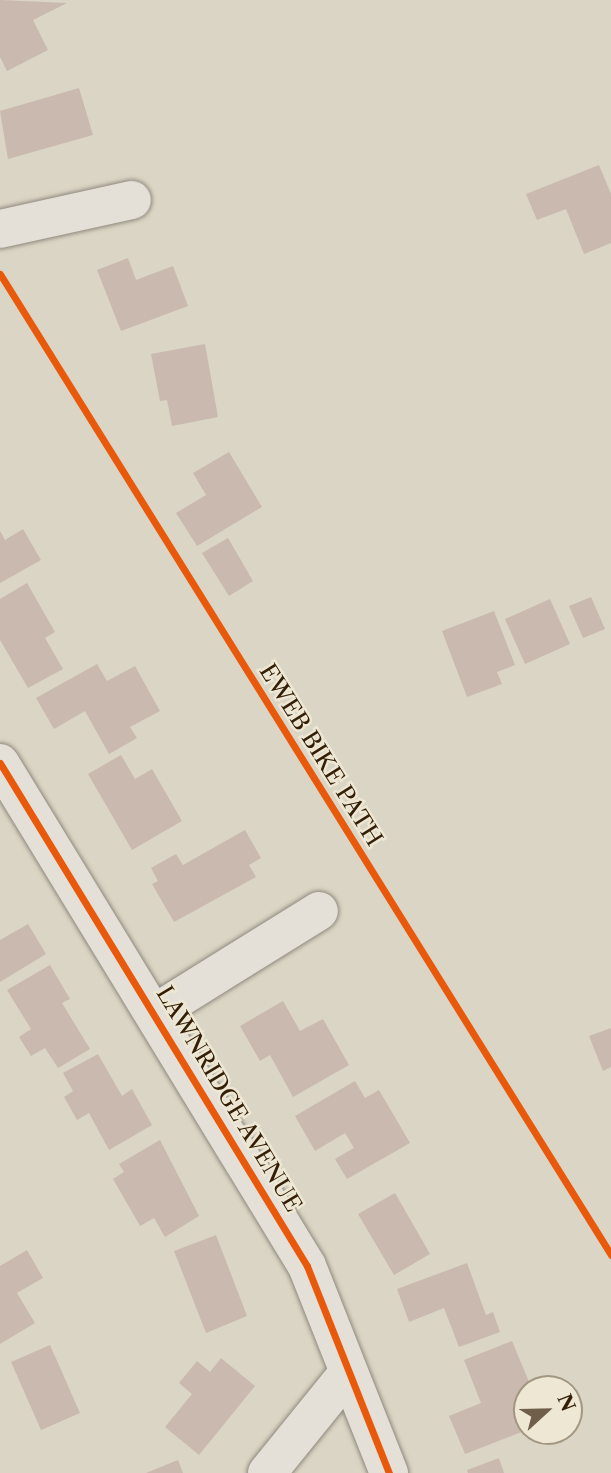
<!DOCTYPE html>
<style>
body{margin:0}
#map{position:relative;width:611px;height:1473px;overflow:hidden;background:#dbd5c5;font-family:"Libre Caslon Text",serif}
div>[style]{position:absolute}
.building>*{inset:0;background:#cab9ae}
.roads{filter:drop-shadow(0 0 2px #8f897d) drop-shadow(0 0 2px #8f897d)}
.minor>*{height:38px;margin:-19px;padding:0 19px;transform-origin:19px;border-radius:19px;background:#e4e0d8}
.cycleway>*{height:7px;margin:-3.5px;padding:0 3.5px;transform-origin:3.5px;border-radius:3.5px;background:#e8590c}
span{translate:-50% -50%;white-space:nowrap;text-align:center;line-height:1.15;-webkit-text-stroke:5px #ede7d3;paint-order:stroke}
.street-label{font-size:23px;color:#331e07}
.north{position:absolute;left:513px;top:1375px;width:70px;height:70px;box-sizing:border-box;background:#ede7d3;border:2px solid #a39781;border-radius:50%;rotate:68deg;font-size:19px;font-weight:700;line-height:28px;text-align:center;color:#331e07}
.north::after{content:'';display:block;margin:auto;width:24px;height:32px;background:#6e5e4a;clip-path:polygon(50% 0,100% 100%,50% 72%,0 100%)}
</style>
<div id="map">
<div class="building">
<i style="clip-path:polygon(0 0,67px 3px,33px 20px,48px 50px,7px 71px,0 57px)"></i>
<i style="clip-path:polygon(79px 88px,93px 135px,8px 159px,0 111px)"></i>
<i style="clip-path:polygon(599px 165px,611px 194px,611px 243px,584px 254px,566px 209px,537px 220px,526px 194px)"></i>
<i style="clip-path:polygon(128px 258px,136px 280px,173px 266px,188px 306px,121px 331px,97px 270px)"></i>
<i style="clip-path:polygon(205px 344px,218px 417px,172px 426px,167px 400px,160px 401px,151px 354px)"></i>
<i style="clip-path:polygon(229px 452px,262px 507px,197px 546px,176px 513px,206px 495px,193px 473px)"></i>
<i style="clip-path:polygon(23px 529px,41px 560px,0 583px,0 531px,5px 540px)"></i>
<i style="clip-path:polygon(228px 538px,253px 581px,229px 596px,202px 553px)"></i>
<i style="clip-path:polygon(27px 583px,55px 632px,45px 638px,63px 669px,28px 688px,0 640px,0 599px)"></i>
<i style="clip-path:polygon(591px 597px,605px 629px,583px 638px,569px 606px)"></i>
<i style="clip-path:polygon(550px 599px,570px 644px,525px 664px,505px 619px)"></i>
<i style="clip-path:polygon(494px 611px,515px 665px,497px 672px,502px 684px,467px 697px,442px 631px)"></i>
<i style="clip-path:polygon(97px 664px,107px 681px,135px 666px,160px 711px,130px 727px,137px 738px,109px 754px,85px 711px,54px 729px,36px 698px)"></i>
<i style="clip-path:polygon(121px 755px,135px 779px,152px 769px,182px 821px,132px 850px,88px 774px)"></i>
<i style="clip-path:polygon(245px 830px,261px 858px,249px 865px,256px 877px,174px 922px,152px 884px,158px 881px,151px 868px,176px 854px,183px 865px)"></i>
<i style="clip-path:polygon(28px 924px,46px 954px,0 982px,0 940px)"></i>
<i style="clip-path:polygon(50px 965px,70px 999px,62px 1003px,90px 1049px,58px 1068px,45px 1048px,31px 1056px,19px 1037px,31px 1029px,7px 990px)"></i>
<i style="clip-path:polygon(283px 1001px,300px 1031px,323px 1019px,349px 1065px,293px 1097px,270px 1055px,260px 1061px,240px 1026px)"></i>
<i style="clip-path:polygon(611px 1028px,611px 1067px,603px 1071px,589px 1036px)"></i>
<i style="clip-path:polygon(98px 1054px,122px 1096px,132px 1089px,152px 1125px,109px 1150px,89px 1113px,77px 1120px,64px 1097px,73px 1091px,63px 1073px)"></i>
<i style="clip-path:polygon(355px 1081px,365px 1098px,379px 1090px,410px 1143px,347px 1179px,335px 1159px,354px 1148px,345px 1133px,315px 1151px,295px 1116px)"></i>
<i style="clip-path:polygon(160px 1140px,199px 1216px,165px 1237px,154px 1218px,140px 1226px,113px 1179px,124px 1172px,119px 1164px)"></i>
<i style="clip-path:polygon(395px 1193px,430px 1254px,394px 1275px,358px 1214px)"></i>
<i style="clip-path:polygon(216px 1235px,247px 1316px,206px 1333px,174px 1251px)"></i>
<i style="clip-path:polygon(27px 1250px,43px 1278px,17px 1293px,35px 1323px,0 1344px,0 1266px)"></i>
<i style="clip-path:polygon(467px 1263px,486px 1315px,493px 1312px,500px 1332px,459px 1347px,444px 1308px,409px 1322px,397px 1289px)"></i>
<i style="clip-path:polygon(512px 1341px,532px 1389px,527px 1389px,527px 1430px,465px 1454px,449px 1416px,481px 1403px,464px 1360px)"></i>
<i style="clip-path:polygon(50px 1345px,80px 1413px,41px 1430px,11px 1362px)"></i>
<i style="clip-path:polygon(221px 1358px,255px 1386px,199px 1455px,165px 1427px,192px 1394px,179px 1383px,197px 1361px,210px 1372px)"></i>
<i style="clip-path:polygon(499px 1458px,504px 1473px,468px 1473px,467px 1470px)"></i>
<i style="clip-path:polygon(178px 1460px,183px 1473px,146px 1473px)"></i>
</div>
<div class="roads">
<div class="minor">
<i style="left:0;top:229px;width:135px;rotate:-12.4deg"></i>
<i style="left:0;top:763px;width:589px;rotate:58.6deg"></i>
<i style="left:307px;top:1266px;width:223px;rotate:68.4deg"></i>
<i style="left:155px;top:1013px;width:193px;rotate:-31.9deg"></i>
<i style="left:267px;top:1473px;width:129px;rotate:-51deg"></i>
</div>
</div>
<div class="cycleway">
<i style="left:0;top:274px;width:1156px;rotate:58.08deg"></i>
<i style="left:0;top:763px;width:589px;rotate:58.6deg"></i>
<i style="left:307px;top:1266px;width:223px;rotate:68.4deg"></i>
</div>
<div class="street-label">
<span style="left:321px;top:755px;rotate:58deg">EWEB BIKE PATH</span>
<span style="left:229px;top:1099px;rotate:59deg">LAWNRIDGE AVENUE</span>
</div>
<div class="north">N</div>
</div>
